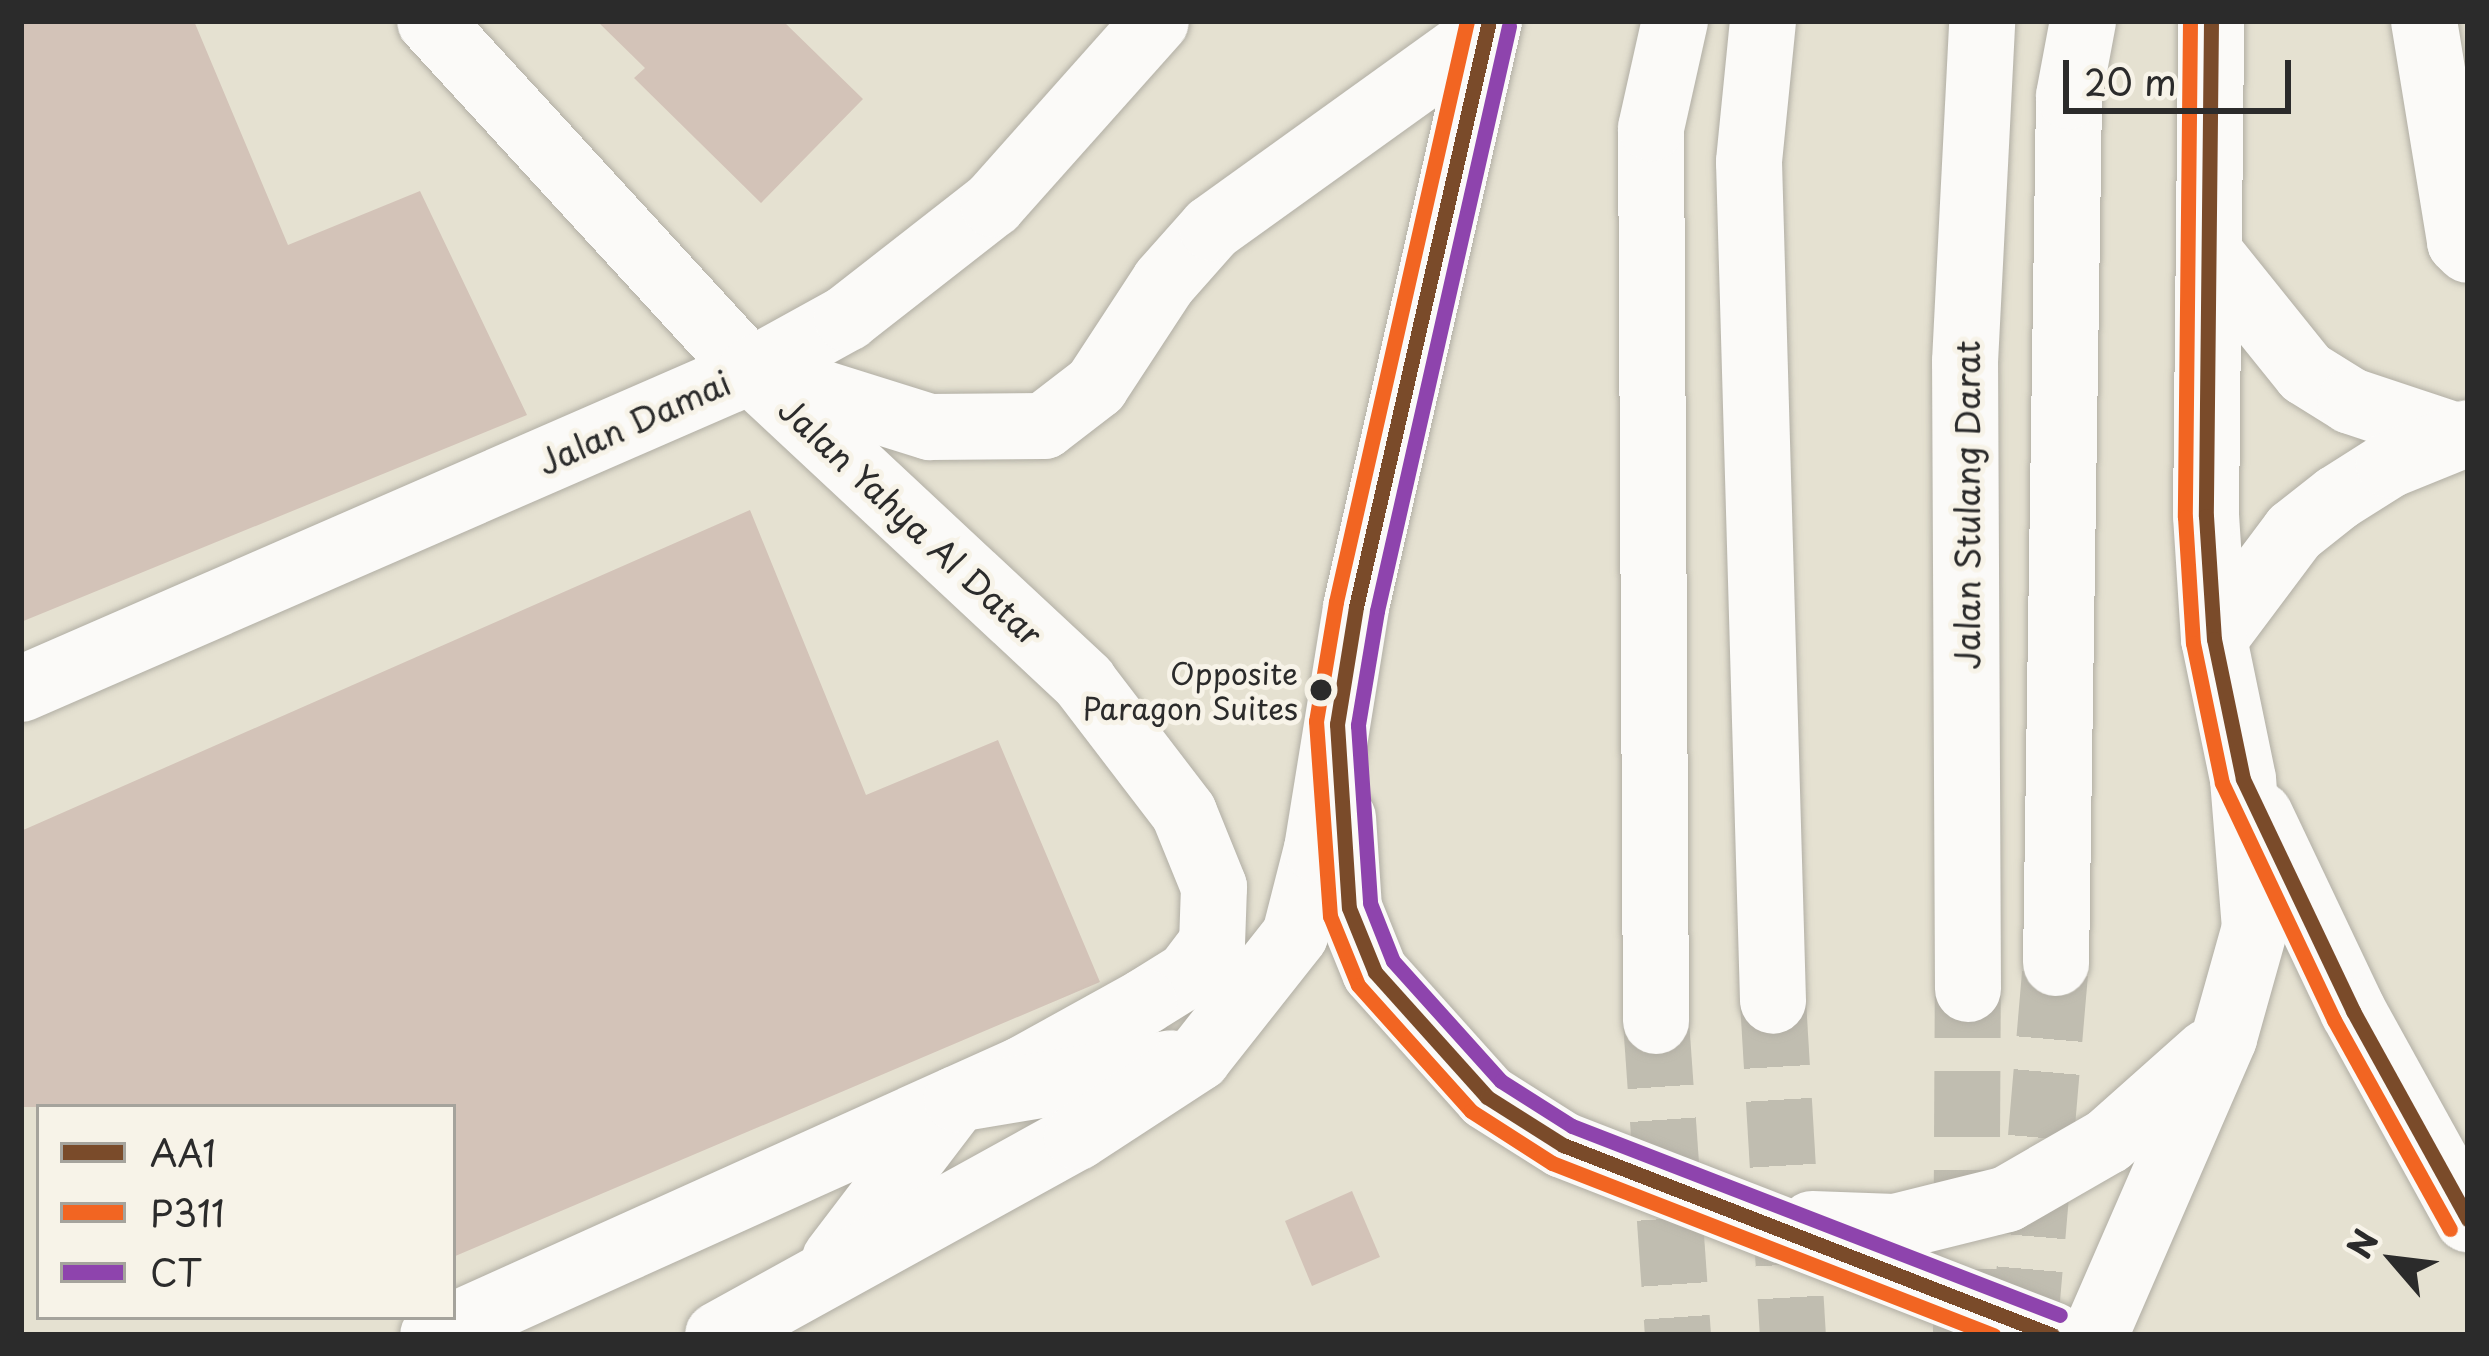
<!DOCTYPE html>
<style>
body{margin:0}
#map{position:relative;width:2489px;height:1356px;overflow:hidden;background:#e5e1d1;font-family:"Playpen Sans",sans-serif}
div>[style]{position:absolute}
.building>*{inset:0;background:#d3c3b8}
.highway-tunnel>*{height:66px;margin-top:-33px;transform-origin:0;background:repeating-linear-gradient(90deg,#c0bdb0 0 66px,transparent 0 99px)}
.roads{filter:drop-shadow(0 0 3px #b1aea4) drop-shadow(0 0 3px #b1aea4)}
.minor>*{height:66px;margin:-33px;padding:0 33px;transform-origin:33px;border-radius:33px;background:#fbfaf8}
.highway>*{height:66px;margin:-33px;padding:0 33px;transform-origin:33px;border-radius:33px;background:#fbfaf8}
.bus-1>*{height:15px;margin:-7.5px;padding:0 7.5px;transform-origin:7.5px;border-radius:7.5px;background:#7a4b2a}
.bus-2>*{height:15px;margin:-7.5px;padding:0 7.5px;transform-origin:7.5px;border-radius:7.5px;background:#f26522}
.bus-3>*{height:15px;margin:-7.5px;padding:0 7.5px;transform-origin:7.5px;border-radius:7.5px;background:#8e44ad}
.dots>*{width:33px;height:33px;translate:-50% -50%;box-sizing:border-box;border:6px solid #f7f3e8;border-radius:50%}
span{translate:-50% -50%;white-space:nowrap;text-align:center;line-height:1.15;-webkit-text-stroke:10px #f7f3e8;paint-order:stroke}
.bus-label{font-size:30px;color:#2b2b2b}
.right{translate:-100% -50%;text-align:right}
.street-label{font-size:33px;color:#2b2b2b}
.frame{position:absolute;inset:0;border:24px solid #2b2b2b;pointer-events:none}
.legend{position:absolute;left:36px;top:1104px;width:420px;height:216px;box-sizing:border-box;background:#f7f3e8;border:3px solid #a5a39c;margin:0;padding:15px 21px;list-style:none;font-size:36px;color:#2b2b2b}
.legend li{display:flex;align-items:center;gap:24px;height:60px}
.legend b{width:60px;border:3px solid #a5a39c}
.north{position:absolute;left:2333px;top:1200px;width:120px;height:120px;-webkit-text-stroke:9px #f7f3e8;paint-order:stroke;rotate:298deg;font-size:33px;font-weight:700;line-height:48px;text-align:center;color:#2b2b2b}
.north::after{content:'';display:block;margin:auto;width:42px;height:54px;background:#2b2b2b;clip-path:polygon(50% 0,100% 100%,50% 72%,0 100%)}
.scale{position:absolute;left:2063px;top:60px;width:228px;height:54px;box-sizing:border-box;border:6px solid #2b2b2b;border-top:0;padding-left:15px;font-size:36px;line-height:42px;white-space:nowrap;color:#2b2b2b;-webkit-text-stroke:9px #f7f3e8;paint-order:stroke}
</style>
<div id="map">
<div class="building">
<i style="clip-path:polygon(21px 21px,194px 21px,288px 245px,420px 191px,527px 415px,21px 622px)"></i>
<i style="clip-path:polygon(597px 21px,783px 21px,863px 99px,761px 203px,634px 78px,645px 68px)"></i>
<i style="clip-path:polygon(750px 510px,866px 795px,998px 740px,1100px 982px,453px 1257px,453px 1107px,21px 1107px,21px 831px)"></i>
<i style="clip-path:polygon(1352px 1191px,1380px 1257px,1312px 1286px,1285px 1221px)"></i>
</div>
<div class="highway-tunnel">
<i style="left:1773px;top:1001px;width:335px;rotate:86.6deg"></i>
<i style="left:1656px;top:1021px;width:315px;rotate:86deg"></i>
<i style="left:1966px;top:1335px;width:346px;rotate:-89.7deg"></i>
<i style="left:2024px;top:1335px;width:373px;rotate:-85.1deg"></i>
</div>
<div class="roads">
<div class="minor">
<i style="left:430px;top:21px;width:475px;rotate:47.5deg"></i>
<i style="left:751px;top:371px;width:456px;rotate:43deg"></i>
<i style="left:1084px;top:682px;width:165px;rotate:52.6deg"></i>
<i style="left:1184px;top:813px;width:80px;rotate:67.9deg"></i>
<i style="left:1214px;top:887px;width:56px;rotate:92deg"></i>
<i style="left:1212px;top:943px;width:39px;rotate:127deg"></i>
<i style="left:1189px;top:974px;width:53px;rotate:148.1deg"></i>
<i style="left:1144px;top:1002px;width:138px;rotate:151deg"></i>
<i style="left:1023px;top:1069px;width:647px;rotate:155.73deg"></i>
<i style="left:2424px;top:21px;width:224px;rotate:80.7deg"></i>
<i style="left:2460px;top:242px;width:11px;rotate:45deg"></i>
<i style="left:2211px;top:255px;width:151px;rotate:51.2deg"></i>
<i style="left:2306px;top:373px;width:53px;rotate:31.9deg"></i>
<i style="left:2351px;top:401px;width:108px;rotate:18.4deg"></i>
<i style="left:2214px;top:639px;width:134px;rotate:-53.2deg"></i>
<i style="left:2294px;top:532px;width:55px;rotate:-38.3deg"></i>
<i style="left:2337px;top:498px;width:62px;rotate:-32.4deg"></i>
<i style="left:2389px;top:465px;width:85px;rotate:-22.1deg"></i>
<i style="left:21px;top:689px;width:796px;rotate:-23.54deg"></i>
<i style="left:751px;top:371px;width:110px;rotate:-28.9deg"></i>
<i style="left:847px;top:318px;width:185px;rotate:-38deg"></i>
<i style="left:993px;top:204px;width:245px;rotate:-48.3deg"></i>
</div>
<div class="highway">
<i style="left:1763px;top:21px;width:142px;rotate:95.7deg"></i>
<i style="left:1749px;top:162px;width:839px;rotate:88.36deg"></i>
<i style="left:751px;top:371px;width:188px;rotate:17.4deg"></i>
<i style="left:930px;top:427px;width:114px;rotate:-0.5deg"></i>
<i style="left:1044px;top:426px;width:66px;rotate:-37.6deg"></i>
<i style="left:1096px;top:386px;width:124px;rotate:-56.8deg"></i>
<i style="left:1164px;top:282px;width:72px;rotate:-48.4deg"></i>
<i style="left:1212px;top:228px;width:337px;rotate:-35.7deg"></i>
<i style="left:2260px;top:815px;width:217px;rotate:64.6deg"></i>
<i style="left:2353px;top:1011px;width:238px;rotate:61.1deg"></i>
<i style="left:1343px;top:818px;width:90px;rotate:86.2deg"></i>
<i style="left:1349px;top:908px;width:69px;rotate:67.9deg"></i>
<i style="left:1375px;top:972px;width:168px;rotate:48.1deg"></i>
<i style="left:1487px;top:1097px;width:90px;rotate:32.3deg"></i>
<i style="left:1563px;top:1145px;width:525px;rotate:21.23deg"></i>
<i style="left:2056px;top:963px;width:867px;rotate:-89.14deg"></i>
<i style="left:2069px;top:96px;width:76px;rotate:-79.4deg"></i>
<i style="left:1968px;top:989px;width:627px;rotate:-90.27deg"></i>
<i style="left:1965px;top:362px;width:341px;rotate:-87.1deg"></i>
<i style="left:1656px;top:1021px;width:893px;rotate:-90.32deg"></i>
<i style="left:1651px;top:128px;width:110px;rotate:-77.4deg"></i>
<i style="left:1812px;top:1224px;width:83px;rotate:2.1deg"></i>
<i style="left:1895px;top:1227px;width:115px;rotate:-14deg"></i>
<i style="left:2007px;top:1199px;width:116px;rotate:-29.9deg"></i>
<i style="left:2108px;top:1141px;width:134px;rotate:-41.7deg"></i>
<i style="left:835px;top:1259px;width:201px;rotate:-52.7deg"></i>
<i style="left:957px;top:1099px;width:217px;rotate:-9.5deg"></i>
<i style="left:718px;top:1335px;width:410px;rotate:-28.9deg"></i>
<i style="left:1077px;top:1137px;width:145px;rotate:-33.1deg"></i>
<i style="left:1198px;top:1058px;width:157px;rotate:-51.7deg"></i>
<i style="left:1295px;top:935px;width:89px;rotate:-75.7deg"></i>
<i style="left:1317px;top:849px;width:245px;rotate:-80.8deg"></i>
<i style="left:1356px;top:607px;width:601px;rotate:-77.21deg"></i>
<i style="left:2095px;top:1335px;width:324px;rotate:-66.5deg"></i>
<i style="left:2224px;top:1038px;width:114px;rotate:-74.3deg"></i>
<i style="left:2255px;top:928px;width:149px;rotate:-94.6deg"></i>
<i style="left:2243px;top:779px;width:143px;rotate:-101.7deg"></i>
<i style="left:2214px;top:639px;width:123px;rotate:-93.7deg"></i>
<i style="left:2206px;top:516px;width:495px;rotate:-89.4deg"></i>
</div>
</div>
<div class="bus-1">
<i style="left:1489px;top:21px;width:601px;rotate:102.79deg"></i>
<i style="left:1356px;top:607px;width:119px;rotate:99.2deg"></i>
<i style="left:1337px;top:724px;width:184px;rotate:86.3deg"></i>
<i style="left:1349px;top:908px;width:69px;rotate:67.9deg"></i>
<i style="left:1375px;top:972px;width:168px;rotate:48.1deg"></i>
<i style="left:1487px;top:1097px;width:90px;rotate:32.3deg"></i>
<i style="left:1563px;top:1145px;width:525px;rotate:21.23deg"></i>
<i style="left:2211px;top:21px;width:495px;rotate:90.6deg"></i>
<i style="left:2206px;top:516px;width:123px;rotate:86.3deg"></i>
<i style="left:2214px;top:639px;width:143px;rotate:78.3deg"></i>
<i style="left:2243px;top:779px;width:257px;rotate:64.6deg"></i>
<i style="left:2353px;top:1011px;width:238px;rotate:61.1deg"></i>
</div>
<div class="bus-2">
<i style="left:1467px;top:21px;width:596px;rotate:102.71deg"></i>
<i style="left:1336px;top:602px;width:121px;rotate:99.5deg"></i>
<i style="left:1316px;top:721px;width:196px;rotate:85.9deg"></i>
<i style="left:1330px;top:916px;width:74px;rotate:67.9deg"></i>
<i style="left:1358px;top:985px;width:169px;rotate:48.1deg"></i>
<i style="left:1471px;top:1111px;width:96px;rotate:32.7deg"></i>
<i style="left:1552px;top:1163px;width:474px;rotate:21.3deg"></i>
<i style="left:2190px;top:21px;width:496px;rotate:90.6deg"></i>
<i style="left:2185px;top:517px;width:126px;rotate:86.4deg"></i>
<i style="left:2193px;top:643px;width:143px;rotate:78.3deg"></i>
<i style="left:2222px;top:783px;width:262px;rotate:64.7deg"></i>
<i style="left:2334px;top:1020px;width:239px;rotate:61deg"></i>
</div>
<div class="bus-3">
<i style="left:1509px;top:26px;width:600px;rotate:102.72deg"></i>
<i style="left:1377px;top:611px;width:116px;rotate:99.5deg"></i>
<i style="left:1358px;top:725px;width:178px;rotate:86.1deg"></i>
<i style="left:1370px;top:903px;width:62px;rotate:68.4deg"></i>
<i style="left:1393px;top:961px;width:161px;rotate:48deg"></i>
<i style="left:1501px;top:1081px;width:84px;rotate:32.4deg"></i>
<i style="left:1572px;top:1126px;width:523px;rotate:21.17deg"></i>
</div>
<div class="dots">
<i style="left:1321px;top:690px;background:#2b2b2b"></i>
</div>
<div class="bus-label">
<span class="right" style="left:1298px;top:690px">Opposite<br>Paragon Suites</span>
</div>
<div class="street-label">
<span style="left:634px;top:422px;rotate:-24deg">Jalan Damai</span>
<span style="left:1967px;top:505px;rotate:-90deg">Jalan Stulang Darat</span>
<span style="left:911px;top:521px;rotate:43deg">Jalan Yahya Al Datar</span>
</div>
<div class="frame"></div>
<ul class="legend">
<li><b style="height:15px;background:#7a4b2a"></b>AA1</li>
<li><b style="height:15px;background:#f26522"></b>P311</li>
<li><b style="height:15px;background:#8e44ad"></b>CT</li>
</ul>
<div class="north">N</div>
<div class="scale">20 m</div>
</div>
